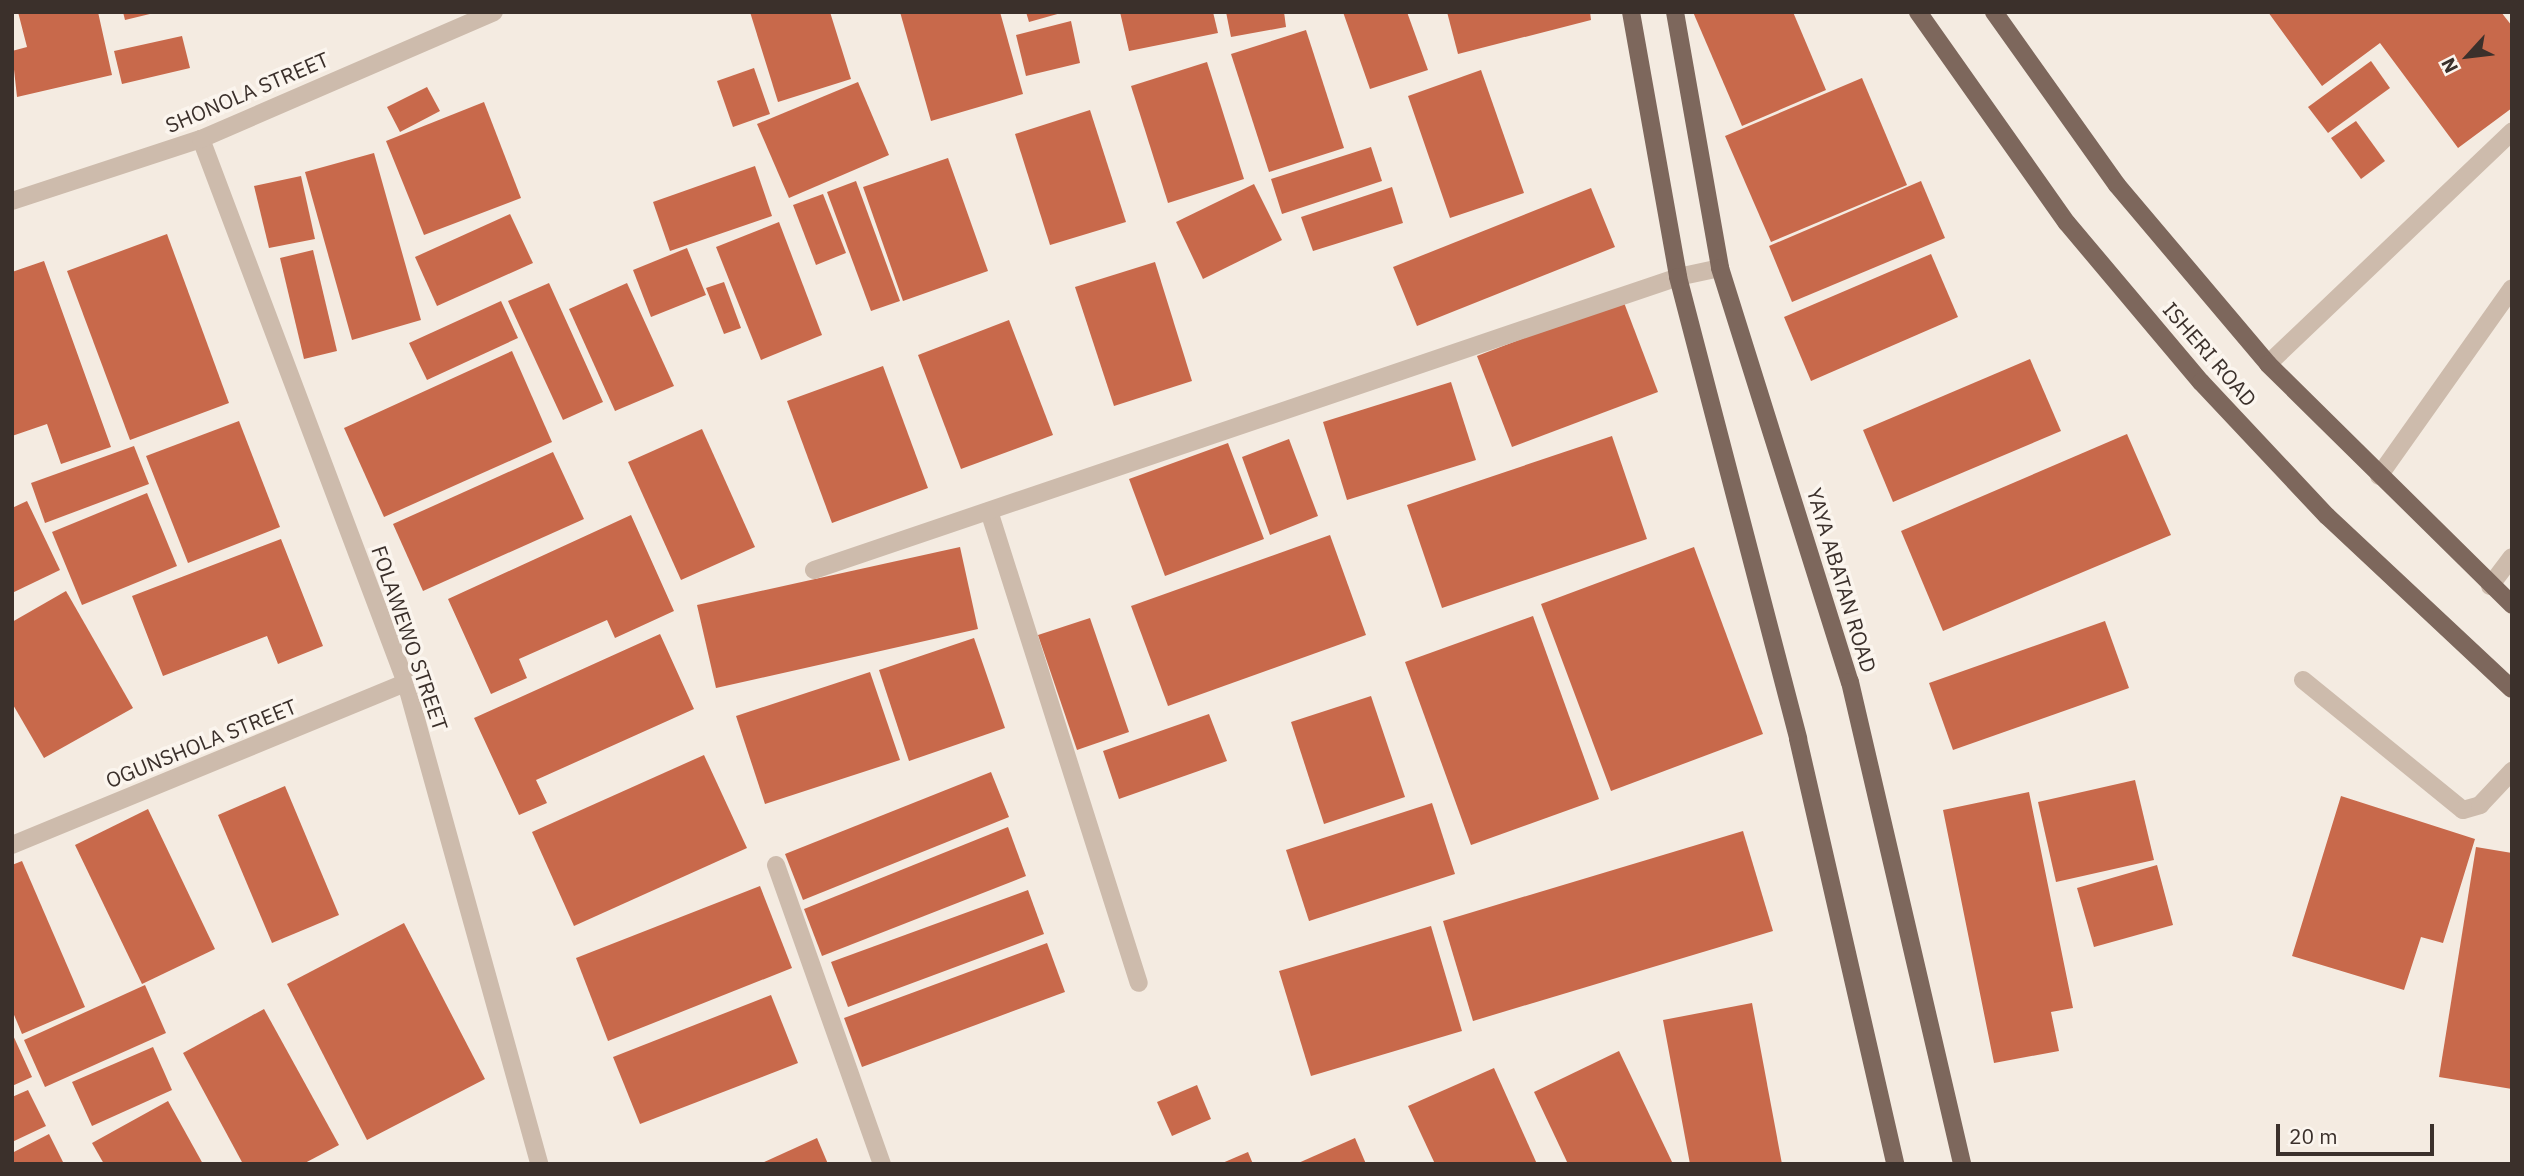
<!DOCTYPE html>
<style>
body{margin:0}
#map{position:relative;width:2524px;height:1176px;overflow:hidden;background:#f4ebe1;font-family:"IBM Plex Sans",sans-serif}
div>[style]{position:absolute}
.building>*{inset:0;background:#c8694b}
.minor>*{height:18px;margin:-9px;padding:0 9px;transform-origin:9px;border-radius:9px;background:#cdbbac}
.major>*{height:18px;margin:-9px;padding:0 9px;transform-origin:9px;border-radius:9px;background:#7d675c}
span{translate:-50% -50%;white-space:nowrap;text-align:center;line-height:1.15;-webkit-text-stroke:7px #fbf5ee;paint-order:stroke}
.street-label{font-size:21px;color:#3b302b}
.frame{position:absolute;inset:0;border:14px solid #3b302b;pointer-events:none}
.north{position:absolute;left:2433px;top:21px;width:70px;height:70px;-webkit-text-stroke:5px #fbf5ee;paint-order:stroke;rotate:243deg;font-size:19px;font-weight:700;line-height:28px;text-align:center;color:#3b302b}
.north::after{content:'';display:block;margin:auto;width:24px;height:32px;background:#3b302b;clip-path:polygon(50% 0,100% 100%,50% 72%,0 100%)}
.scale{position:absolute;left:2276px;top:1124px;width:158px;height:32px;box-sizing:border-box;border:4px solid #3b302b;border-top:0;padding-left:9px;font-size:21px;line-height:24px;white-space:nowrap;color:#3b302b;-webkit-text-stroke:5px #fbf5ee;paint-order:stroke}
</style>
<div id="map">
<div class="building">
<i style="clip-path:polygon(18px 12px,98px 12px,112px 75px,17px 97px,12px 51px,27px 47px)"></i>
<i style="clip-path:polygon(123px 12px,154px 12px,154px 13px,125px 20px)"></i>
<i style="clip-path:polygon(750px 12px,830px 12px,851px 79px,778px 102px)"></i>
<i style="clip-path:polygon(900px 12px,1000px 12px,1023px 94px,931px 121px)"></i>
<i style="clip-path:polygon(1026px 12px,1061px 12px,1061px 13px,1029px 22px)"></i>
<i style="clip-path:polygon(1120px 12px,1213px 12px,1218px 33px,1129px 51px)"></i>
<i style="clip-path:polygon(1226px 12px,1284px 12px,1286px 27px,1231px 37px)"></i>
<i style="clip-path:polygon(1343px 12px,1407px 12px,1428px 70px,1370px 89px)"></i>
<i style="clip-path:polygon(1447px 12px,1590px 12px,1591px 20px,1458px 54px)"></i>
<i style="clip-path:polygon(1693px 12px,1793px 12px,1826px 90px,1742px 126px)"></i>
<i style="clip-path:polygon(2268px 12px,2501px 12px,2512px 26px,2512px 108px,2458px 148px,2380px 43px,2322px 86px)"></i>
<i style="clip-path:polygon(1071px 21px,1080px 63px,1026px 76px,1016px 35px)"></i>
<i style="clip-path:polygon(1306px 30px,1344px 148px,1269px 172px,1231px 54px)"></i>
<i style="clip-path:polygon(182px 36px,190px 68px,122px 84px,114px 51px)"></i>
<i style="clip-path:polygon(2371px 61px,2390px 88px,2328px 133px,2308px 107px)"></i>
<i style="clip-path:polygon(1207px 62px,1244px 179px,1168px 203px,1131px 86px)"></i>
<i style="clip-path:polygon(754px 68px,770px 114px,733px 127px,717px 81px)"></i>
<i style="clip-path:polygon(1481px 70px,1524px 193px,1450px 218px,1408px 96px)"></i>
<i style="clip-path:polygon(1862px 78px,1907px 185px,1771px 242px,1725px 136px)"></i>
<i style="clip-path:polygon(858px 82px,889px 155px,789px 198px,757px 124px)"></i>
<i style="clip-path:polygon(427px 87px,440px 111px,400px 132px,387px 107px)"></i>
<i style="clip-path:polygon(484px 102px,521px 198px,424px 235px,386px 141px)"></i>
<i style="clip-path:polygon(1090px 110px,1126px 222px,1050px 245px,1015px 134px)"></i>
<i style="clip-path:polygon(2356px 121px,2385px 161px,2361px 179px,2331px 138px)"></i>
<i style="clip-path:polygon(1371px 147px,1382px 181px,1282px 214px,1271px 179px)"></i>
<i style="clip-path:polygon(374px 153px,421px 320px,352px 340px,305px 172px)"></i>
<i style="clip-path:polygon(948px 158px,988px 271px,903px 301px,863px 187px)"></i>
<i style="clip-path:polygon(755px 166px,772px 216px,670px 251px,653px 202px)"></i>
<i style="clip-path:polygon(301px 176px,315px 239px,269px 248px,254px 186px)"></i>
<i style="clip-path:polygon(856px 181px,900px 301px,871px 311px,827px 192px)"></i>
<i style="clip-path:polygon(1921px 181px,1945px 238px,1792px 302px,1769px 246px)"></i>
<i style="clip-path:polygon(1254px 184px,1282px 240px,1203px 279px,1176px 222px)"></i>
<i style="clip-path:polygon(1392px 187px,1403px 223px,1313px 251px,1301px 217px)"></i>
<i style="clip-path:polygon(1591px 188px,1615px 247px,1417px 326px,1393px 267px)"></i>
<i style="clip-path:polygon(823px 194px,846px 253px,816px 265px,793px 205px)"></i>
<i style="clip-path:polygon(510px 214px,533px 263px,437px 306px,415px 257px)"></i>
<i style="clip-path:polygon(779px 222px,822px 335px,761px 360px,716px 247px)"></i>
<i style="clip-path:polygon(167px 234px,229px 403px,130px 440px,67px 271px)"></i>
<i style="clip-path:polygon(687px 248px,706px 295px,651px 317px,633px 270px)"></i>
<i style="clip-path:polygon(313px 250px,337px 351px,304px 359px,280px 258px)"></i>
<i style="clip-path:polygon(1931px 254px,1958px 317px,1811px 381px,1784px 317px)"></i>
<i style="clip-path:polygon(44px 261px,111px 447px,61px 464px,47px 424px,12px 436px,12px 272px)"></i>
<i style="clip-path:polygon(1155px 262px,1192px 381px,1114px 406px,1075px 287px)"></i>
<i style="clip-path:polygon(724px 282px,741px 328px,724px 334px,706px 288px)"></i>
<i style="clip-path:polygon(549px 283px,603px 402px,563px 420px,508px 301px)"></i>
<i style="clip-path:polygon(627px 283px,674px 386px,615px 411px,569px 309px)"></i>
<i style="clip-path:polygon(1623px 300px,1658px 392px,1512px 447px,1477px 356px)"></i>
<i style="clip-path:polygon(501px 301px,518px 338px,427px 380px,409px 343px)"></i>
<i style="clip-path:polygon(1009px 320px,1053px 435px,961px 469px,918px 355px)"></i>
<i style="clip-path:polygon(512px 351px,552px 442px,384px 517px,344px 428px)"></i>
<i style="clip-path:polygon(2030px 359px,2061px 431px,1893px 502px,1863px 430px)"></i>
<i style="clip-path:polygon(883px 366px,928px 488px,832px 523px,787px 401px)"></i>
<i style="clip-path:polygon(1451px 382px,1476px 460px,1347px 500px,1323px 422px)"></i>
<i style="clip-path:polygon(239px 421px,280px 527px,188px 563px,146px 456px)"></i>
<i style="clip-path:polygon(702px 429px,755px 547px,681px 580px,628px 462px)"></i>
<i style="clip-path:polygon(2127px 434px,2171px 535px,1943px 631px,1901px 531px)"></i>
<i style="clip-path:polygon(1612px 436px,1647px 539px,1442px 608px,1407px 505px)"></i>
<i style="clip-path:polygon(1289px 439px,1318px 516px,1270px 535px,1242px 457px)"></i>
<i style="clip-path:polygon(1228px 443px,1264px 539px,1165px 576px,1129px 479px)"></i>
<i style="clip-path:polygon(134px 446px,149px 484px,45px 523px,31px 483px)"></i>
<i style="clip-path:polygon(553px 452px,584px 519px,423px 591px,393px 524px)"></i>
<i style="clip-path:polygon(147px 493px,177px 566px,82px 605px,52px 532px)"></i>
<i style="clip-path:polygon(27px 501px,60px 570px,12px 593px,12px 508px)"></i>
<i style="clip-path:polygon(631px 515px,674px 611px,615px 638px,607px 620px,519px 659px,527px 678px,491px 694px,448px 599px)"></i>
<i style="clip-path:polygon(1330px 535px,1366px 635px,1168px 706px,1131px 606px)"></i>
<i style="clip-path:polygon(281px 539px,323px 646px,278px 664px,267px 636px,163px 676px,132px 596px)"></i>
<i style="clip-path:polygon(960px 547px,978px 629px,716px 688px,697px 605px)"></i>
<i style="clip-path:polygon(1694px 547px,1763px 734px,1611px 791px,1541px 604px)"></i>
<i style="clip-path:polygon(66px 591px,133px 708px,44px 758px,12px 703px,12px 622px)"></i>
<i style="clip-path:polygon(1533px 616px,1599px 799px,1471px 845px,1405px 662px)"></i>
<i style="clip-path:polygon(1090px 618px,1129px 732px,1077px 750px,1038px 635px)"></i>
<i style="clip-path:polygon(2105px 621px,2129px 688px,1953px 750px,1929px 683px)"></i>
<i style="clip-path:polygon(660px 634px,694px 709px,536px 780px,547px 803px,519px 815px,474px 718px)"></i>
<i style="clip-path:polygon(974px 638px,1005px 728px,909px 761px,879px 670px)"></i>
<i style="clip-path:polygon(870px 672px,900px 760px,765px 804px,736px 716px)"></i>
<i style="clip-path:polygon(1371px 696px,1405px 797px,1324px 824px,1291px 722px)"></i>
<i style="clip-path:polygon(1209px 714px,1227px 761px,1119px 799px,1103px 751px)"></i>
<i style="clip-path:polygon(704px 755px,747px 848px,574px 926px,532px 832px)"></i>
<i style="clip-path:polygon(991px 772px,1009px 817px,803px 900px,785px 854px)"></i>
<i style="clip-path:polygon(2135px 780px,2154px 860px,2056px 882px,2038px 802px)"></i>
<i style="clip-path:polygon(285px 786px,339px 915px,272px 943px,218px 815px)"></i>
<i style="clip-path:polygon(2029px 792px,2073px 1008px,2051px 1012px,2059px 1051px,1994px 1063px,1943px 810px)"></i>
<i style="clip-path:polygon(2341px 796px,2475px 839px,2443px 943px,2421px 937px,2404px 990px,2292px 956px)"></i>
<i style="clip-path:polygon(1432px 803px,1455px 874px,1309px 921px,1286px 850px)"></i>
<i style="clip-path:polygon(148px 809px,215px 949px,142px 984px,75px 845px)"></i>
<i style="clip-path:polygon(1008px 827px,1026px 876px,822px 956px,804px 909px)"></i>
<i style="clip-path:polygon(1743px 831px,1773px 931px,1473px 1021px,1443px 921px)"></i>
<i style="clip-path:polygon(2476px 847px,2512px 853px,2512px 1089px,2439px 1077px)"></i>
<i style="clip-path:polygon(22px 861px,85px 1007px,22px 1034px,12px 1010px,12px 865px)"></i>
<i style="clip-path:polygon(2157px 865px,2173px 925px,2094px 947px,2077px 888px)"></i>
<i style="clip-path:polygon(760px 886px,792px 968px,608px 1041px,576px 958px)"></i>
<i style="clip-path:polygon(1028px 890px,1044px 934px,848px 1007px,831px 962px)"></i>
<i style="clip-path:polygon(404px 923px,485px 1079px,367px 1140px,287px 984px)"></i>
<i style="clip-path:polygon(1431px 926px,1462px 1031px,1311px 1076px,1279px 971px)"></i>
<i style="clip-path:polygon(1047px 943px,1065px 992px,862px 1067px,844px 1018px)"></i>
<i style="clip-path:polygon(145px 985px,166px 1033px,45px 1087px,24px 1040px)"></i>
<i style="clip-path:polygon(771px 995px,798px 1063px,640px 1124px,613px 1057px)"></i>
<i style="clip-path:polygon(1752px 1003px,1782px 1164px,1690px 1164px,1663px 1020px)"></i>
<i style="clip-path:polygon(264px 1009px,339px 1145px,303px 1164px,243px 1164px,183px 1053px)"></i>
<i style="clip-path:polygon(12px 1033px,32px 1077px,12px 1086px)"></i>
<i style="clip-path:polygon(153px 1047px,172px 1090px,92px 1126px,72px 1082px)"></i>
<i style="clip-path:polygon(1619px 1051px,1673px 1164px,1568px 1164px,1534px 1092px)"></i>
<i style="clip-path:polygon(1494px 1068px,1537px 1164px,1435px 1164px,1408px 1106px)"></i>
<i style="clip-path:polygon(1197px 1085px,1211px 1119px,1172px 1136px,1157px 1102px)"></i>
<i style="clip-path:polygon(28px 1090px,46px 1126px,12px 1142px,12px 1097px)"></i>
<i style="clip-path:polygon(168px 1101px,203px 1164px,104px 1164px,92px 1143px)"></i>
<i style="clip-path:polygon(49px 1134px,64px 1164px,12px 1164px,12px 1153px)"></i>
<i style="clip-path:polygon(817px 1138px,828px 1164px,760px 1164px)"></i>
<i style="clip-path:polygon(1355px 1138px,1366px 1164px,1296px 1164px)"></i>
<i style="clip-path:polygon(1248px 1152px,1253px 1164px,1220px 1164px)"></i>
</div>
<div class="minor">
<i style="left:201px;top:139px;width:581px;rotate:69.35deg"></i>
<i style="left:406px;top:683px;width:499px;rotate:74.5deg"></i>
<i style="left:12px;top:201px;width:199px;rotate:-18.2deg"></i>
<i style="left:201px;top:139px;width:319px;rotate:-23.4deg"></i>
<i style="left:2268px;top:364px;width:337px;rotate:-43.6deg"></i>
<i style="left:2379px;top:476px;width:230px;rotate:-54.7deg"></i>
<i style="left:989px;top:511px;width:495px;rotate:72.4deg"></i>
<i style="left:814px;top:570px;width:912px;rotate:-18.73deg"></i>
<i style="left:1678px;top:277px;width:43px;rotate:-12.1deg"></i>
<i style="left:2490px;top:586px;width:36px;rotate:-53deg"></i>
<i style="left:2303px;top:680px;width:206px;rotate:39.1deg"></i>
<i style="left:2463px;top:810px;width:18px;rotate:-16deg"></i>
<i style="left:2480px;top:805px;width:47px;rotate:-46.7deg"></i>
<i style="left:12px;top:845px;width:426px;rotate:-22.4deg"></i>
<i style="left:776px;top:865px;width:317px;rotate:70.5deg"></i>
</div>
<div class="major">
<i style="left:1631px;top:12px;width:269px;rotate:79.9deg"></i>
<i style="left:1678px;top:277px;width:477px;rotate:75.4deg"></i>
<i style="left:1798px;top:739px;width:436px;rotate:77.1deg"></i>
<i style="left:1675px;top:12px;width:260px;rotate:80deg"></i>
<i style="left:1720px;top:268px;width:434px;rotate:72.6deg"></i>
<i style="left:1850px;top:682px;width:495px;rotate:76.9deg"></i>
<i style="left:1918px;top:12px;width:258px;rotate:54.8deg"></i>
<i style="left:2067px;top:223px;width:208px;rotate:49.9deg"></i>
<i style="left:2201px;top:382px;width:184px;rotate:46.8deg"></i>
<i style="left:2327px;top:516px;width:253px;rotate:43.1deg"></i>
<i style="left:1994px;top:12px;width:212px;rotate:54.6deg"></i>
<i style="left:2117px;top:185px;width:234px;rotate:49.8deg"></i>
<i style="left:2268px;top:364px;width:343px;rotate:44.6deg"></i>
</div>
<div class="street-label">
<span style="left:247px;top:92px;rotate:-23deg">SHONOLA STREET</span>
<span style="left:2210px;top:354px;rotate:49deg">ISHERI ROAD</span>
<span style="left:1842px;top:580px;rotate:73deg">YAYA ABATAN ROAD</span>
<span style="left:410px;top:638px;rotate:71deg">FOLAWEWO STREET</span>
<span style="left:201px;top:743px;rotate:-22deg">OGUNSHOLA STREET</span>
</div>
<div class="frame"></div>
<div class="north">N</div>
<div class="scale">20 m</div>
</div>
